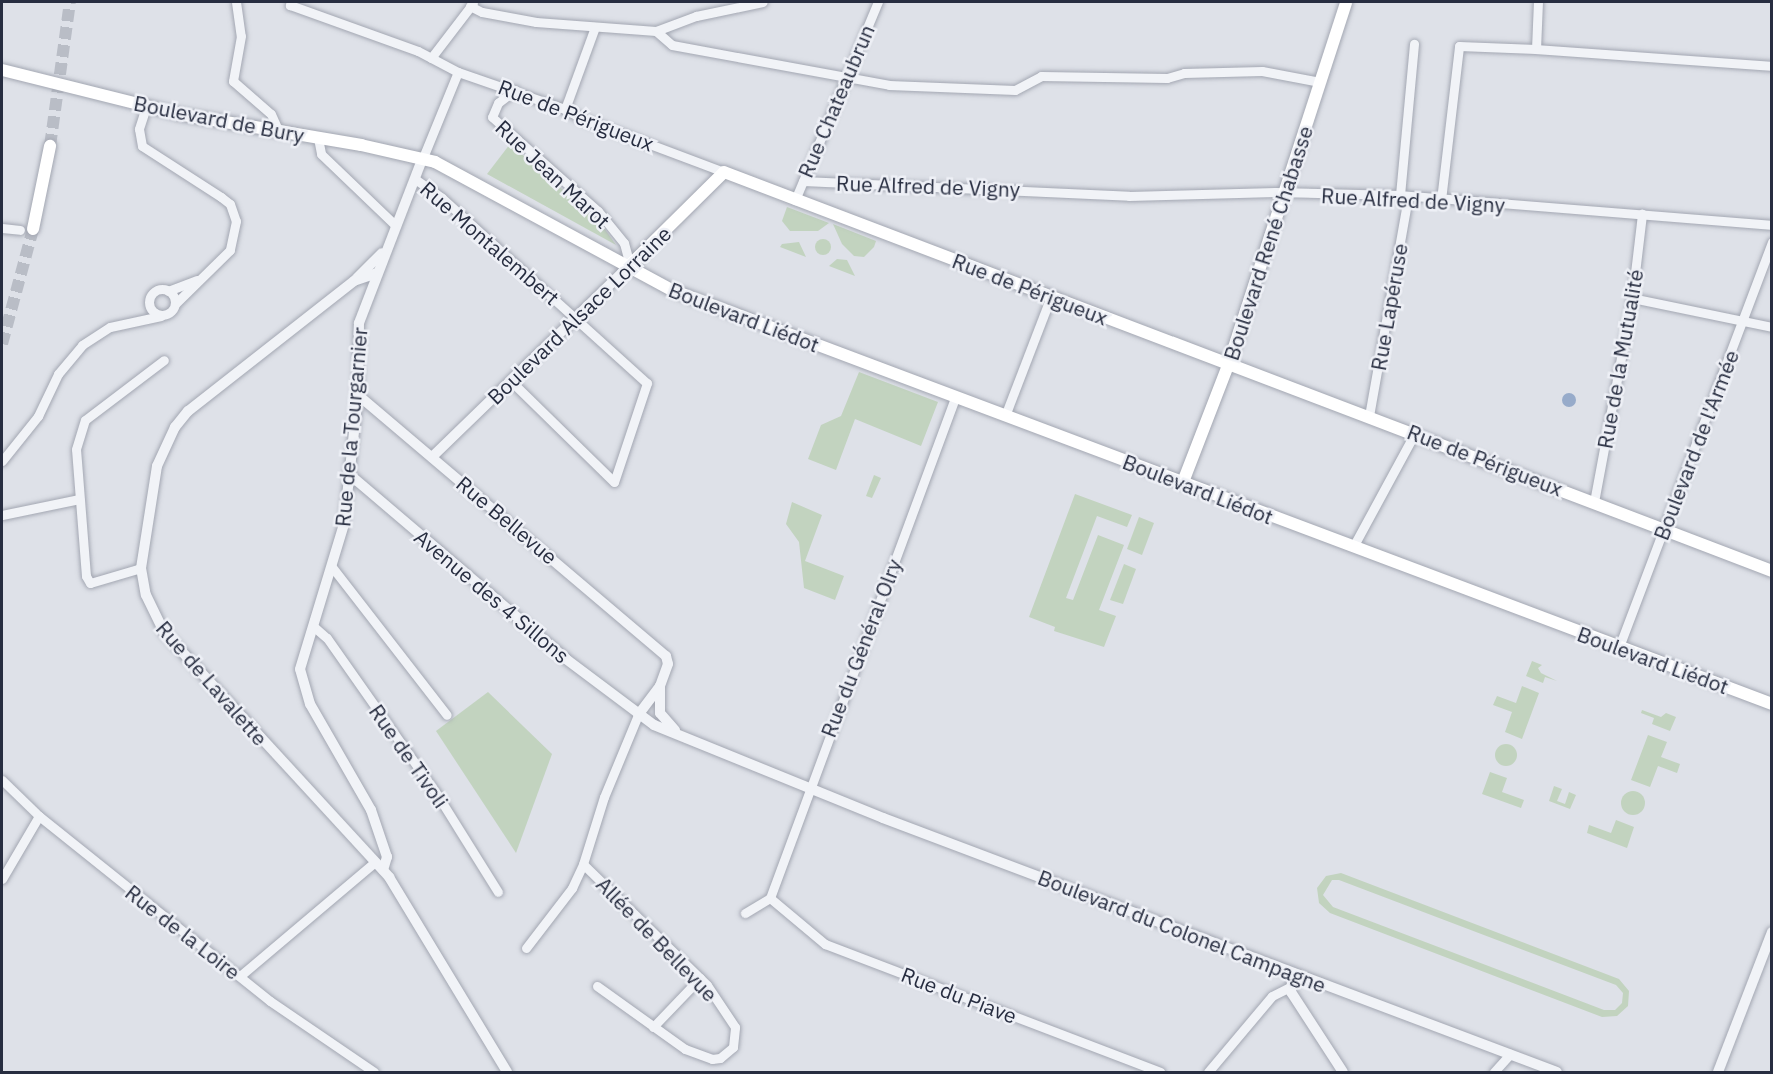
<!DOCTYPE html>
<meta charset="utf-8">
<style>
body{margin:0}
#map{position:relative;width:1773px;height:1074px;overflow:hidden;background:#dee1e8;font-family:"IBM Plex Sans",sans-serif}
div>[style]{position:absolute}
.green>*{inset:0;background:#c2d3bf}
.round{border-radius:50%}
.water>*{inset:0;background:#97abca}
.secondary-tunnel>*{height:12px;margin-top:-6px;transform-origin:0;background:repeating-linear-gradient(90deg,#b9bdc6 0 12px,transparent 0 18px)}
.roads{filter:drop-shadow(0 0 2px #a3a7b2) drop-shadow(0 0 2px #a3a7b2)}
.minor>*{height:9px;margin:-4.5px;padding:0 4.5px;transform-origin:4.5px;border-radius:4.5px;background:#f1f3f7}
.minor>.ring{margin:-4.5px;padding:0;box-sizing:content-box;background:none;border:9px solid #f1f3f7;border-radius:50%}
.tertiary>*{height:10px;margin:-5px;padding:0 5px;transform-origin:5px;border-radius:5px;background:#f1f3f7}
.secondary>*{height:12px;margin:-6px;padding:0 6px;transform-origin:6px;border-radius:6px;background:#fff}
span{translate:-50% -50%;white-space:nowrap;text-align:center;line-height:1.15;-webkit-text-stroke:5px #eef0f6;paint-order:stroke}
.street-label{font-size:21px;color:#272d40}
.frame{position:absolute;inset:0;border:3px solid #272d40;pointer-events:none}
</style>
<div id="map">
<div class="green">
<i style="clip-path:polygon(510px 144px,600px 222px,616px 245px,487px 174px)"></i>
<i style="clip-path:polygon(787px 207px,829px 223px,818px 231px,790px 231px,782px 221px)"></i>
<i style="clip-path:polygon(833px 224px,876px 241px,874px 247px,864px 257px,854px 256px,842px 244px)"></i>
<i class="round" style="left:815px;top:239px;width:16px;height:16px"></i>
<i style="clip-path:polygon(799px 242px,806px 257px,780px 247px,782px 244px)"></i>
<i style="clip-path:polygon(837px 259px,847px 260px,855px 276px,829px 266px)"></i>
<i style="clip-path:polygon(859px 372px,938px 402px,921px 446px,855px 419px,836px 470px,808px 459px,821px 425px,841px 416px)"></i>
<i style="clip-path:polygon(874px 475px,881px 478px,872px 498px,866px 496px)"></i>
<i style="clip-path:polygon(1075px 494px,1132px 515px,1127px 527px,1097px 516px,1066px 598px,1073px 600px,1098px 535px,1124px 545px,1099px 610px,1116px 616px,1104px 647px,1054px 631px,1055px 627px,1029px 617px)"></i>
<i style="clip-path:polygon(792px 502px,822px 515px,805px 561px,844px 576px,835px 600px,804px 588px,799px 542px,786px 524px)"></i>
<i style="clip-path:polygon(1139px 517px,1154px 523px,1142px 555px,1127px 549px)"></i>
<i style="clip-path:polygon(1124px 564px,1136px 569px,1123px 604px,1110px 600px)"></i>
<i style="clip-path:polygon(1532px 661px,1542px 665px,1538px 668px,1541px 673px,1557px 681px,1545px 677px,1543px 683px,1526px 676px)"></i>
<i style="clip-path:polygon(1522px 686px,1539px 693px,1522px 739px,1505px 732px,1512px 712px,1493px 705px,1497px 696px,1516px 703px)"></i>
<i style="clip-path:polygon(488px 692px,552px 754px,516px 853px,436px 731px)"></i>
<i style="clip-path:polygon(1642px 710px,1661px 717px,1666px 713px,1676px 717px,1670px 731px,1652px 724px,1654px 718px,1641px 713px)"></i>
<i style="clip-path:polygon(1648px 735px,1667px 742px,1661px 757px,1680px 764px,1677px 773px,1658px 766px,1650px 787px,1631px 780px)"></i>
<i class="round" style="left:1495px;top:744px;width:22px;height:22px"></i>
<i style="clip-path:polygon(1490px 772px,1507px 778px,1502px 792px,1524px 800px,1521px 808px,1482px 794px)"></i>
<i style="clip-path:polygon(1554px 786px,1562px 789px,1557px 801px,1565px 804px,1569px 792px,1576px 795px,1570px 809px,1549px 801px)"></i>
<i class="round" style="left:1621px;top:791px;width:24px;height:24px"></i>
<i style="clip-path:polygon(1616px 820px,1634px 827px,1627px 848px,1587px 833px,1589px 825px,1611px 833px)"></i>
<i style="clip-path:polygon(evenodd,1341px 873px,1619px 979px,1629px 991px,1628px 1006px,1617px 1016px,1602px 1017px,1330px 913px,1319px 903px,1317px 888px,1326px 876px,1341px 873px,1332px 880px,1339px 880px,1616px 985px,1623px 993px,1622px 1003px,1615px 1010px,1604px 1010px,1333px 907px,1323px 895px,1332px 880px)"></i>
</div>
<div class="water">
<i class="round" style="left:1562px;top:393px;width:14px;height:14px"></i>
</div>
<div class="secondary-tunnel">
<i style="left:50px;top:146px;width:145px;rotate:-82.1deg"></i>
<i style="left:2px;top:344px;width:119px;rotate:-74.9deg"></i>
</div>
<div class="roads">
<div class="minor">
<i style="left:236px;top:2px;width:34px;rotate:82deg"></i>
<i style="left:241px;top:36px;width:46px;rotate:100.1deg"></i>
<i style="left:233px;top:81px;width:50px;rotate:41deg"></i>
<i style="left:271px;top:114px;width:17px;rotate:66deg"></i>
<i style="left:292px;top:2px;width:4px;rotate:124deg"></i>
<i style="left:290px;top:5px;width:136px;rotate:19.8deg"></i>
<i style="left:418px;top:51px;width:45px;rotate:27.7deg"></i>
<i style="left:458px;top:72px;width:113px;rotate:19.1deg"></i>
<i style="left:565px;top:109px;width:21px;rotate:29deg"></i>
<i style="left:583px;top:119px;width:151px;rotate:20.6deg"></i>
<i style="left:470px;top:6px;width:13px;rotate:27deg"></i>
<i style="left:482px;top:12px;width:55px;rotate:10.5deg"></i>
<i style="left:536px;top:22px;width:120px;rotate:4.3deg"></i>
<i style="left:656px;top:31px;width:43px;rotate:-20.6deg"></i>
<i style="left:696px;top:16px;width:68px;rotate:-11.8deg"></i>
<i style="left:656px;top:31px;width:21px;rotate:41deg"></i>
<i style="left:672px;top:45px;width:221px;rotate:10.4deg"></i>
<i style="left:889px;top:85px;width:126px;rotate:2.3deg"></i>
<i style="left:1015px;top:90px;width:30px;rotate:-28deg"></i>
<i style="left:1041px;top:76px;width:126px;rotate:0.9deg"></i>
<i style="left:1167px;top:78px;width:18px;rotate:-16deg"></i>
<i style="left:1184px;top:73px;width:78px;rotate:-1.5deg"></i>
<i style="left:1262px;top:71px;width:59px;rotate:10.7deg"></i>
<i style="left:1536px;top:49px;width:237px;rotate:4.1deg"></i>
<i style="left:431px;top:58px;width:69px;rotate:-52.6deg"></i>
<i style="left:515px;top:90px;width:21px;rotate:143deg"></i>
<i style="left:498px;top:103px;width:15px;rotate:113deg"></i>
<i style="left:492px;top:117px;width:142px;rotate:41.6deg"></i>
<i style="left:598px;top:211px;width:41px;rotate:50.9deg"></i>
<i style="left:624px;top:243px;width:23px;rotate:75deg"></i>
<i style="left:146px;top:107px;width:23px;rotate:108deg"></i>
<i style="left:139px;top:129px;width:17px;rotate:80deg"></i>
<i style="left:142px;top:146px;width:94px;rotate:32.8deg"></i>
<i style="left:221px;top:197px;width:11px;rotate:38deg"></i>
<i style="left:230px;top:204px;width:18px;rotate:71deg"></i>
<i style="left:236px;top:221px;width:30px;rotate:102deg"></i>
<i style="left:230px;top:250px;width:76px;rotate:135.5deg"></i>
<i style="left:565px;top:109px;width:87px;rotate:-69.9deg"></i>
<i style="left:318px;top:138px;width:16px;rotate:79deg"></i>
<i style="left:321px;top:154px;width:103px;rotate:43.8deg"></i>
<i style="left:422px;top:160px;width:95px;rotate:-67.8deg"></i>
<i style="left:415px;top:179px;width:33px;rotate:35deg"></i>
<i style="left:442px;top:198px;width:276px;rotate:42.1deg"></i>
<i style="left:647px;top:383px;width:104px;rotate:108.4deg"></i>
<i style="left:614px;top:482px;width:144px;rotate:-135.6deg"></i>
<i style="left:803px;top:181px;width:326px;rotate:2.6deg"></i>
<i style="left:1129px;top:196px;width:146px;rotate:-1.6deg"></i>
<i style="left:1275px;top:192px;width:125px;rotate:1.4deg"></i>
<i style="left:1400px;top:195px;width:373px;rotate:4.6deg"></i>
<i style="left:1400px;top:195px;width:152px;rotate:-84.7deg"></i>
<i style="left:795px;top:200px;width:215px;rotate:-67.3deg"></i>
<i style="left:1441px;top:200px;width:155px;rotate:-83.3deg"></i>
<i style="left:1459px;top:46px;width:77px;rotate:2.2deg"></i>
<i style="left:1536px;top:49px;width:47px;rotate:-87.6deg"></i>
<i style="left:2px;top:228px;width:18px;rotate:6deg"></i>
<i class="ring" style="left:149px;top:289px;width:17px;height:17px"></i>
<i style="left:168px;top:291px;width:31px;rotate:-21deg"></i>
<i style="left:1632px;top:298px;width:143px;rotate:11.7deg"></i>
<i style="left:1005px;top:416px;width:129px;rotate:-69deg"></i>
<i style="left:1369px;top:416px;width:222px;rotate:-79.9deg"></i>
<i style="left:2px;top:461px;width:58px;rotate:-51.3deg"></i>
<i style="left:38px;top:416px;width:47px;rotate:-64.5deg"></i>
<i style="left:58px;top:374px;width:38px;rotate:-50deg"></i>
<i style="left:82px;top:345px;width:33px;rotate:-33deg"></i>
<i style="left:110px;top:327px;width:52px;rotate:-12.2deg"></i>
<i style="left:1594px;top:502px;width:208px;rotate:-79.4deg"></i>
<i style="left:1632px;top:298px;width:85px;rotate:-83.2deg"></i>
<i style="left:2px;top:515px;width:79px;rotate:-11.7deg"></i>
<i style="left:1353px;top:547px;width:130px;rotate:-61.5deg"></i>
<i style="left:332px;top:567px;width:187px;rotate:52.2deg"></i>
<i style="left:141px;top:568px;width:53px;rotate:163.6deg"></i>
<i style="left:90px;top:583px;width:8px;rotate:-120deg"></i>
<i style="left:86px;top:576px;width:127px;rotate:-94.5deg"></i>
<i style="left:76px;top:449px;width:30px;rotate:-73deg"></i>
<i style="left:85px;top:420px;width:99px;rotate:-37.2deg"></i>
<i style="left:313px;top:626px;width:18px;rotate:41deg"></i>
<i style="left:327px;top:638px;width:193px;rotate:54.9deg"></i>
<i style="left:438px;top:796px;width:113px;rotate:58deg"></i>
<i style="left:1619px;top:647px;width:433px;rotate:-69.3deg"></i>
<i style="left:2px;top:780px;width:52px;rotate:44.2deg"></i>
<i style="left:39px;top:816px;width:296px;rotate:38.7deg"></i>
<i style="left:270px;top:1001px;width:126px;rotate:34.3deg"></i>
<i style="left:2px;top:879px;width:73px;rotate:-59.6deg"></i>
<i style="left:770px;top:898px;width:533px;rotate:-69.7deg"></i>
<i style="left:770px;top:898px;width:72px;rotate:39.9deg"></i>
<i style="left:825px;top:944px;width:359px;rotate:20.9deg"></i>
<i style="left:745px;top:913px;width:29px;rotate:-31deg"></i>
<i style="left:526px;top:948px;width:76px;rotate:-52.5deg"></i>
<i style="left:572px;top:888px;width:26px;rotate:-65deg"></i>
<i style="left:240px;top:976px;width:177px;rotate:-40.2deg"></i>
<i style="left:597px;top:986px;width:108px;rotate:35.6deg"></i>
<i style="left:685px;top:1049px;width:29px;rotate:20deg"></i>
<i style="left:712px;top:1059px;width:8px;rotate:-7deg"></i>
<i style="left:720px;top:1058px;width:17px;rotate:-40deg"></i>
<i style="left:733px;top:1047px;width:20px;rotate:-84deg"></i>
<i style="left:735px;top:1027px;width:50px;rotate:-123.7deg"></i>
<i style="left:707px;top:985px;width:173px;rotate:-135.7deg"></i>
<i style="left:583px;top:864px;width:70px;rotate:-72.6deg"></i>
<i style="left:604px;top:797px;width:89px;rotate:-67.5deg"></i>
<i style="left:653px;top:1027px;width:68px;rotate:-46.2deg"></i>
<i style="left:1208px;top:1072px;width:99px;rotate:-49.9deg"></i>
<i style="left:1272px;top:996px;width:20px;rotate:-27deg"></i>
<i style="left:1494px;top:1072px;width:24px;rotate:-48deg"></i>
</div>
<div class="tertiary">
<i style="left:377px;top:273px;width:24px;rotate:161deg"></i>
<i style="left:354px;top:281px;width:211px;rotate:141.9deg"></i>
<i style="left:188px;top:411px;width:21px;rotate:129deg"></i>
<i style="left:175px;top:427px;width:43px;rotate:114.8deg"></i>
<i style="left:157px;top:466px;width:103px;rotate:98.9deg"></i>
<i style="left:141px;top:568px;width:27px;rotate:80deg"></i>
<i style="left:146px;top:595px;width:41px;rotate:64.1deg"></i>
<i style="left:164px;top:632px;width:333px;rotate:47.4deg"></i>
<i style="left:389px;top:877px;width:228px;rotate:58.8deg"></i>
<i style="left:357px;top:278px;width:35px;rotate:-45deg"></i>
<i style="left:358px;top:395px;width:404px;rotate:40.3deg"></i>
<i style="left:666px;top:656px;width:8px;rotate:76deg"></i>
<i style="left:668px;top:664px;width:23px;rotate:110deg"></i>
<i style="left:660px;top:686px;width:36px;rotate:127deg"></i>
<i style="left:432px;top:457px;width:276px;rotate:-44.1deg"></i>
<i style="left:349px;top:474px;width:285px;rotate:40.4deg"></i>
<i style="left:566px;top:659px;width:110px;rotate:36.9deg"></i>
<i style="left:654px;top:725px;width:247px;rotate:22.1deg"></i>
<i style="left:883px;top:818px;width:720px;rotate:20.65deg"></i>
<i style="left:660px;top:686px;width:27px;rotate:90deg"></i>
<i style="left:660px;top:713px;width:23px;rotate:49deg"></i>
<i style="left:383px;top:870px;width:14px;rotate:-73deg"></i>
<i style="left:387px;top:857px;width:50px;rotate:-108.8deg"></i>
<i style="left:371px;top:810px;width:122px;rotate:-119.9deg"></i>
<i style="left:310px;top:704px;width:36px;rotate:-106deg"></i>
<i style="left:300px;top:669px;width:152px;rotate:-73.1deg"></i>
<i style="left:344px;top:524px;width:130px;rotate:-83.8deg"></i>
<i style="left:358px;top:395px;width:72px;rotate:-89.2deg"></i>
<i style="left:359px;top:323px;width:175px;rotate:-68.9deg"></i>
<i style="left:1293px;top:973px;width:19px;rotate:96deg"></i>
<i style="left:1291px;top:992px;width:95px;rotate:57deg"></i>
<i style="left:1718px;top:1072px;width:150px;rotate:-68.9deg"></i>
</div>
<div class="secondary">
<i style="left:2px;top:70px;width:181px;rotate:14deg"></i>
<i style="left:178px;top:114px;width:186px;rotate:9.6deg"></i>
<i style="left:361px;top:145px;width:76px;rotate:12.9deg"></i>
<i style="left:435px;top:162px;width:269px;rotate:28.4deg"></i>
<i style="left:672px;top:290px;width:1175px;rotate:20.62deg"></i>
<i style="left:33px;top:229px;width:85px;rotate:-78.4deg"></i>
<i style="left:630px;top:265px;width:132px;rotate:-44.7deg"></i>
<i style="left:724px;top:172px;width:1121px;rotate:20.84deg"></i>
<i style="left:1183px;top:482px;width:128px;rotate:-68.9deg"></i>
<i style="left:1229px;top:363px;width:379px;rotate:-72deg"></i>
</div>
</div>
<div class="street-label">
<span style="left:836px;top:101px;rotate:-67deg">Rue Chateaubrun</span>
<span style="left:576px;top:115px;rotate:21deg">Rue de Périgueux</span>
<span style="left:219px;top:119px;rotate:11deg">Boulevard de Bury</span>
<span style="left:553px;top:174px;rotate:43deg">Rue Jean Marot</span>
<span style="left:928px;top:186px;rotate:2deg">Rue Alfred de Vigny</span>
<span style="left:1413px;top:200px;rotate:3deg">Rue Alfred de Vigny</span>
<span style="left:490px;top:243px;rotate:41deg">Rue Montalembert</span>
<span style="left:1268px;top:243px;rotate:-72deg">Boulevard René Chabasse</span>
<span style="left:1030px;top:289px;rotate:21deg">Rue de Périgueux</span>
<span style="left:1389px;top:307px;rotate:-80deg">Rue Lapéruse</span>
<span style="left:579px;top:315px;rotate:-44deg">Boulevard Alsace Lorraine</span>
<span style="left:744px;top:317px;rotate:21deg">Boulevard Liédot</span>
<span style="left:1620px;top:359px;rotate:-80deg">Rue de la Mutualité</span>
<span style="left:351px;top:427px;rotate:-85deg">Rue de la Tourgarnier</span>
<span style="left:1696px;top:445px;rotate:-69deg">Boulevard de l'Armée</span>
<span style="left:1485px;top:460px;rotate:21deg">Rue de Périgueux</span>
<span style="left:1198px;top:489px;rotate:21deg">Boulevard Liédot</span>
<span style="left:507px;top:520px;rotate:40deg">Rue Bellevue</span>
<span style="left:492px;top:596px;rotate:40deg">Avenue des 4 Sillons</span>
<span style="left:861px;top:648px;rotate:-69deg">Rue du Général Olry</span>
<span style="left:1653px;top:660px;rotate:20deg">Boulevard Liédot</span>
<span style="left:212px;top:683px;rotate:49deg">Rue de Lavalette</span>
<span style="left:409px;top:756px;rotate:55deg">Rue de Tivoli</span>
<span style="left:1182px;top:931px;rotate:21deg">Boulevard du Colonel Campagne</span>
<span style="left:183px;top:932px;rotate:38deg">Rue de la Loire</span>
<span style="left:657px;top:939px;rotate:46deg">Allée de Bellevue</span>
<span style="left:959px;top:995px;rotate:21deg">Rue du Piave</span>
</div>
<div class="frame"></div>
</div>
